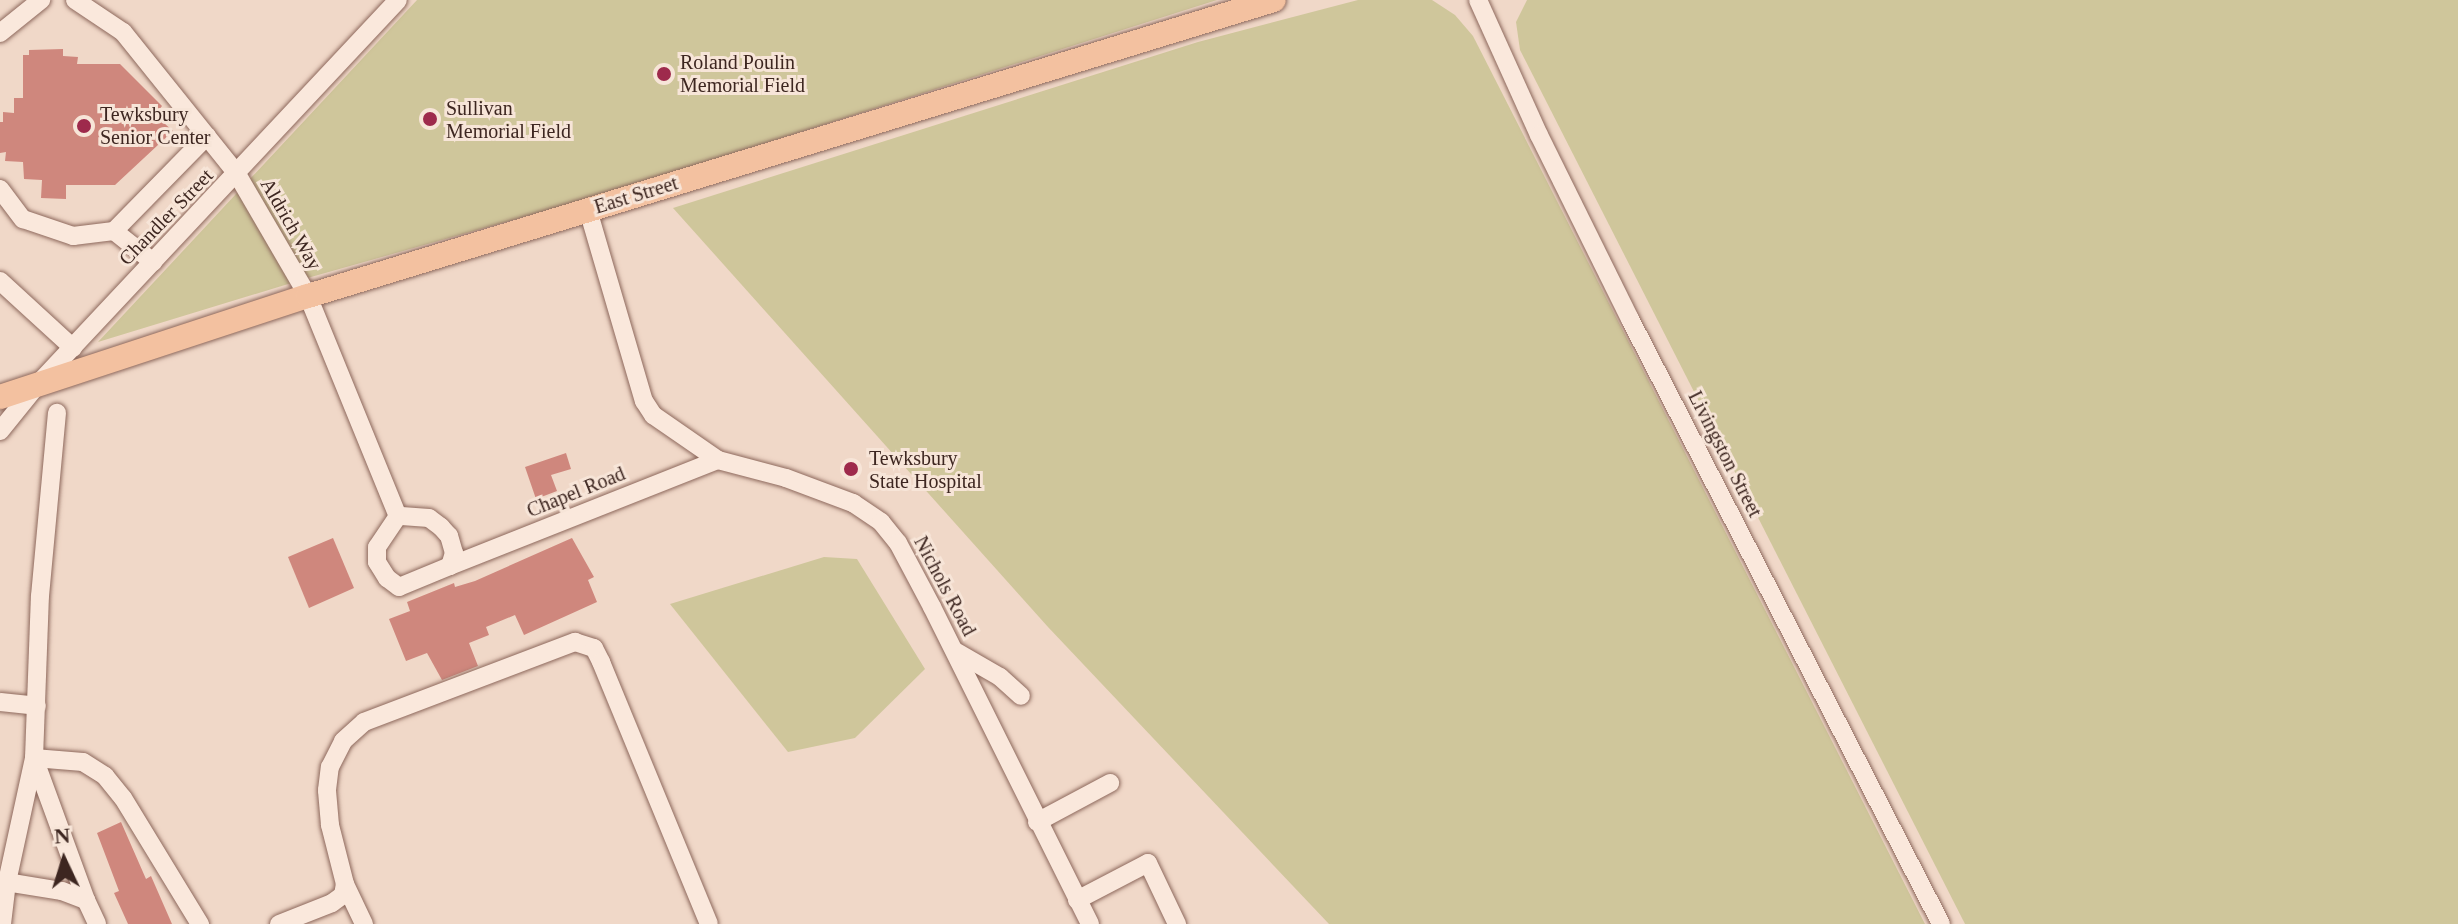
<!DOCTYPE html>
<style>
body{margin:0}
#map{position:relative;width:2458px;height:924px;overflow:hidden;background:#f0d8c8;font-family:Georgia,serif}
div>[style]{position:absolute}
.green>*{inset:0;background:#cfc69b}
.building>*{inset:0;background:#cf877d}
.roads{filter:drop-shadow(0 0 2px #8d685c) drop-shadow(0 0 2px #8d685c)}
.minor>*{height:18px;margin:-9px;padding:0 9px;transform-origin:9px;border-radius:9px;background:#fae8dc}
.major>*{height:24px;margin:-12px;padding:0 12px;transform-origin:12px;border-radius:12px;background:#f3c1a0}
.dots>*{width:22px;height:22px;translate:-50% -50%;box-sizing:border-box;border:4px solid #f7e5d8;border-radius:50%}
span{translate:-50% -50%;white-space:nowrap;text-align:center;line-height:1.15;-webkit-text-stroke:6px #f7e5d8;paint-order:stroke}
.poi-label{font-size:20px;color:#3d2620}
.left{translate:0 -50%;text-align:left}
.street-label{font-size:20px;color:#3d2620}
.north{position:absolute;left:24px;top:820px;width:80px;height:80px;-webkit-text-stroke:6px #f7e5d8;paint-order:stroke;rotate:356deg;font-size:22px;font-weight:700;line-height:32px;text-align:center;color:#3d2620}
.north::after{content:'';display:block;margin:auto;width:28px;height:36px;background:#3d2620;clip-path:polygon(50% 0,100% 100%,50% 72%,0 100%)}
</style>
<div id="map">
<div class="green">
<i style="clip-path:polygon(417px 0,1217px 0,605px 194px,311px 277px,98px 342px)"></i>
<i style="clip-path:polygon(1358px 0,1432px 0,1455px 15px,1473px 36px,1925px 924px,1329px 924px,1048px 627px,673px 208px,1198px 42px)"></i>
<i style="clip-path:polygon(1527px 0,2458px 0,2458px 924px,1965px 924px,1520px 50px,1516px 22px)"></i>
<i style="clip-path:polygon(824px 557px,857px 559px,925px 669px,855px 738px,788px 752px,670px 604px)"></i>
</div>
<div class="building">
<i style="clip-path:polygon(63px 49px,63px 56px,78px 57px,77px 64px,120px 64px,162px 106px,155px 115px,173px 131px,115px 185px,66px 185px,66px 199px,41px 198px,42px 180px,24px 179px,23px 162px,5px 161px,6px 152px,0 153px,0 122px,3px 122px,3px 112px,14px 113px,14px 98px,23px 98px,23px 55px,29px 55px,29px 50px)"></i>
<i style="clip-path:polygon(566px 453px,571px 469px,551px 475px,557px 491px,536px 499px,525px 467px)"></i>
<i style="clip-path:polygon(333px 538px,354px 588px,309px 608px,288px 557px)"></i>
<i style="clip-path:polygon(572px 538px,594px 577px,588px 580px,597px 602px,524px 635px,515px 615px,486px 627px,489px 635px,469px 643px,478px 666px,442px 680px,427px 653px,406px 661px,389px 619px,410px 611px,407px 602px,454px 583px,455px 587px,475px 581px)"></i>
<i style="clip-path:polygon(121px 822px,146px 879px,151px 876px,172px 924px,128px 924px,114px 893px,119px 891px,97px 833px)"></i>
</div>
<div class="roads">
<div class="minor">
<i style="left:75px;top:0;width:58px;rotate:33.7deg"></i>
<i style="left:123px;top:32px;width:182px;rotate:51.2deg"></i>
<i style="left:237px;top:174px;width:141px;rotate:59.8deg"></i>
<i style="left:308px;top:296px;width:238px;rotate:67.8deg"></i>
<i style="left:398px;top:516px;width:37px;rotate:124deg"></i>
<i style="left:377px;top:547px;width:15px;rotate:90deg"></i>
<i style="left:377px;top:562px;width:19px;rotate:58deg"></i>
<i style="left:387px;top:578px;width:15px;rotate:37deg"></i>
<i style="left:399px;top:587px;width:55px;rotate:-22.4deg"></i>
<i style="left:450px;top:566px;width:14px;rotate:-73deg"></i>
<i style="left:454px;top:553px;width:18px;rotate:-106deg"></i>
<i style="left:449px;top:536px;width:12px;rotate:-132deg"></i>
<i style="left:441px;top:527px;width:15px;rotate:-143deg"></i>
<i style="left:429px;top:518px;width:31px;rotate:-176deg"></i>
<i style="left:1478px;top:0;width:148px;rotate:65.7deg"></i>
<i style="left:1539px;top:135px;width:205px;rotate:63.7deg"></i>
<i style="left:1630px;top:319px;width:680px;rotate:62.79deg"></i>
<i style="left:0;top:33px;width:53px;rotate:-38.8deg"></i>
<i style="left:0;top:189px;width:38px;rotate:53deg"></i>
<i style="left:23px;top:219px;width:53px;rotate:18.8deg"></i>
<i style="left:73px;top:236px;width:41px;rotate:-7deg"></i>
<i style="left:114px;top:231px;width:50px;rotate:38.5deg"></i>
<i style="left:588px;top:210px;width:199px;rotate:73.7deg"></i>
<i style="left:644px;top:401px;width:17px;rotate:57deg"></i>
<i style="left:653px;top:415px;width:79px;rotate:34.7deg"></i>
<i style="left:718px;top:460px;width:70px;rotate:14.8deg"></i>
<i style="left:786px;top:478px;width:72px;rotate:20.5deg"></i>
<i style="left:853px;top:503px;width:34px;rotate:34deg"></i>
<i style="left:881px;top:522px;width:27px;rotate:51deg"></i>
<i style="left:898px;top:543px;width:72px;rotate:62deg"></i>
<i style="left:932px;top:607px;width:354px;rotate:63.5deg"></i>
<i style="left:114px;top:231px;width:133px;rotate:-45.6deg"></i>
<i style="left:0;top:281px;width:99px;rotate:42.5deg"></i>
<i style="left:0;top:431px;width:60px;rotate:-51deg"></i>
<i style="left:38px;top:384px;width:526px;rotate:-46.85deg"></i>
<i style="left:450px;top:566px;width:288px;rotate:-21.6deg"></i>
<i style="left:955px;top:651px;width:52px;rotate:30deg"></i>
<i style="left:1000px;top:677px;width:28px;rotate:42deg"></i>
<i style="left:0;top:702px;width:37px;rotate:6deg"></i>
<i style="left:1037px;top:822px;width:83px;rotate:-28.1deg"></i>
<i style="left:0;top:881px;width:63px;rotate:9.2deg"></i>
<i style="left:62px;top:891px;width:26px;rotate:21deg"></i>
<i style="left:86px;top:900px;width:26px;rotate:65deg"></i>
<i style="left:86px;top:900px;width:151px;rotate:-110.1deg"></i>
<i style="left:34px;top:758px;width:49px;rotate:4.7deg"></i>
<i style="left:83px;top:762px;width:26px;rotate:32deg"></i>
<i style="left:105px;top:776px;width:28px;rotate:51deg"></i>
<i style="left:123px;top:798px;width:148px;rotate:58.6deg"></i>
<i style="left:1077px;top:900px;width:80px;rotate:-27.5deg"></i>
<i style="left:1148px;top:863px;width:68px;rotate:64.6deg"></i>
<i style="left:2px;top:924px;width:42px;rotate:-83.2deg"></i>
<i style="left:7px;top:882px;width:127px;rotate:-77.7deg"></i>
<i style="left:34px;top:758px;width:162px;rotate:-87.9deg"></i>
<i style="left:40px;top:596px;width:184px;rotate:-84.7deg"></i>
<i style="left:279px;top:924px;width:57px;rotate:-21.6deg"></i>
<i style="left:332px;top:903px;width:14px;rotate:-36deg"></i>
<i style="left:343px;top:895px;width:11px;rotate:-80deg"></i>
<i style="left:364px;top:924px;width:44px;rotate:-115.4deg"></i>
<i style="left:345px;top:884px;width:61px;rotate:-104.3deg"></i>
<i style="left:330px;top:825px;width:35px;rotate:-95deg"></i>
<i style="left:327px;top:790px;width:23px;rotate:-83deg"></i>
<i style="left:330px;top:767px;width:29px;rotate:-63deg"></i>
<i style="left:343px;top:741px;width:28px;rotate:-42deg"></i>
<i style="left:364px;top:722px;width:226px;rotate:-20.8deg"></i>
<i style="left:575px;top:642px;width:20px;rotate:18deg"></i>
<i style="left:594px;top:648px;width:16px;rotate:63deg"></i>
<i style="left:601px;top:662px;width:283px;rotate:67.6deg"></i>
</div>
<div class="major">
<i style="left:0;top:397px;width:324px;rotate:-18.2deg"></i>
<i style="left:308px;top:296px;width:1010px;rotate:-17.04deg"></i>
</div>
</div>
<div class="dots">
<i style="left:664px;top:74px;background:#9e2a4c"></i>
<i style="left:430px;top:119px;background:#9e2a4c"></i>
<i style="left:84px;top:126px;background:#9e2a4c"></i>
<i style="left:851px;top:469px;background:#9e2a4c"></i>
</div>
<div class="poi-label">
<span class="left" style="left:680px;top:74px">Roland Poulin<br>Memorial Field</span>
<span class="left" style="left:446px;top:120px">Sullivan<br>Memorial Field</span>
<span class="left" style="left:100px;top:126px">Tewksbury<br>Senior Center</span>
<span class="left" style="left:869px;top:470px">Tewksbury<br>State Hospital</span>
</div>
<div class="street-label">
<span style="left:636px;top:195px;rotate:-17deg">East Street</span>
<span style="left:166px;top:217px;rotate:-46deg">Chandler Street</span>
<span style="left:291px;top:224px;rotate:60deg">Aldrich Way</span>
<span style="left:1725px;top:454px;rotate:63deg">Livingston Street</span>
<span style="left:576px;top:492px;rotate:-22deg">Chapel Road</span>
<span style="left:945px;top:586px;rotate:62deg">Nichols Road</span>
</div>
<div class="north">N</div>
</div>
